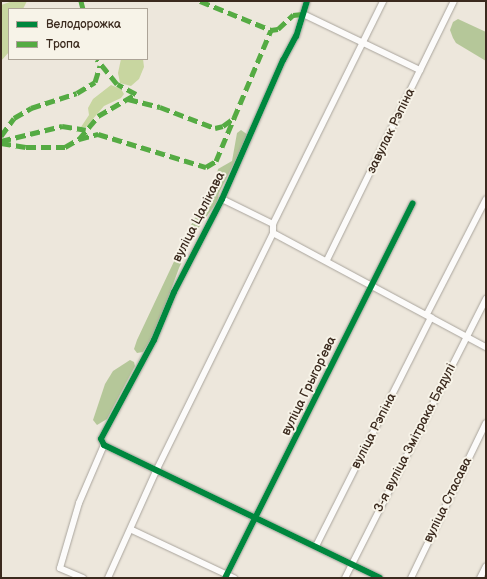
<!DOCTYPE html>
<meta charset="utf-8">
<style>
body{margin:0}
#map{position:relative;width:487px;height:579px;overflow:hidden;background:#ede7dc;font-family:"Balsamiq Sans",sans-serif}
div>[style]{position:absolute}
.green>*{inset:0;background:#c8d6a0}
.forest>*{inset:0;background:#b5c799}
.roads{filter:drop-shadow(0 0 1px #a9a49c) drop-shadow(0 0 1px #a9a49c)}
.minor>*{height:6px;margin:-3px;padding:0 3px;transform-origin:3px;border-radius:3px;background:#fcfbfa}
.quiet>*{height:5px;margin-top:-2.5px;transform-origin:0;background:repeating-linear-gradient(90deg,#55ab43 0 10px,transparent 0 15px)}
.cycleway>*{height:6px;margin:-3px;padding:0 3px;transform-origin:3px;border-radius:3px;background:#00873e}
span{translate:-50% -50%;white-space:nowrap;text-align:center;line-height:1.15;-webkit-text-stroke:4px #f7f3e8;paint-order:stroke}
.street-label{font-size:13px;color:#3b2a1e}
.frame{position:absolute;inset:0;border:2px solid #3b2a1e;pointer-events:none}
.legend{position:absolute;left:8px;top:8px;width:140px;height:52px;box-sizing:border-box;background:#f7f3e8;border:1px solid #aca397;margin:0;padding:5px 7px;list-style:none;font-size:12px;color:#3b2a1e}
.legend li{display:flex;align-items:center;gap:8px;height:20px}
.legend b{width:20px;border:1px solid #aca397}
</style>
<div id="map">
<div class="green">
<i style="clip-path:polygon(13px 1px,27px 1px,23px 9px,9px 9px,9px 52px,1px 61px,1px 5px)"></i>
<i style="clip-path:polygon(121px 59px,143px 59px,144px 67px,139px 79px,131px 86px,120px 83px,118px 73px)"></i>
<i style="clip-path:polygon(111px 85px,121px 89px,124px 94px,121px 98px,104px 106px,86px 127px,81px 127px,89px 115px,88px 108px,93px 99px)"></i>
</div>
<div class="forest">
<i style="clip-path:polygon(458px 19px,486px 32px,486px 61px,456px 43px,453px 38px,450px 30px,453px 22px)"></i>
<i style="clip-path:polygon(241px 130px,248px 135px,219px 193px,217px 202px,197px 230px,179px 268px,156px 331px,143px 352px,137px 353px,134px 349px,137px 340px,194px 219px,213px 196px,218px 169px,232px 161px,237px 133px)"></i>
<i style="clip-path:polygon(130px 360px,134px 362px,135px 366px,107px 419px,97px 425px,93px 420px,105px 384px,113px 371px)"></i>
</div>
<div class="roads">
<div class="minor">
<i style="left:307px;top:1px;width:37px;rotate:107deg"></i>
<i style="left:296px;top:36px;width:27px;rotate:118deg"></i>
<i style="left:283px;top:60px;width:152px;rotate:113.7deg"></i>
<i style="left:222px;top:199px;width:105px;rotate:117.3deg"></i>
<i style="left:174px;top:292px;width:52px;rotate:112.6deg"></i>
<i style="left:154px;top:340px;width:112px;rotate:118.2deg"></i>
<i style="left:101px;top:439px;width:7px;rotate:63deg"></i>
<i style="left:104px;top:445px;width:306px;rotate:25.7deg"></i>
<i style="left:303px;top:14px;width:130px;rotate:25.6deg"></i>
<i style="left:222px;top:199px;width:57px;rotate:26.1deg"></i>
<i style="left:273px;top:233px;width:242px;rotate:28.2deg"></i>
<i style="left:327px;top:260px;width:288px;rotate:-63.9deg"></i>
<i style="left:427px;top:314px;width:129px;rotate:-62.8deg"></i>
<i style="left:132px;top:530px;width:113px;rotate:25.2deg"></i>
<i style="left:316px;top:546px;width:256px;rotate:-63.3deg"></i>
<i style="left:83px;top:578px;width:25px;rotate:-157deg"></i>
<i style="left:60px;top:568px;width:68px;rotate:-73.7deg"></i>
<i style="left:79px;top:503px;width:63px;rotate:-66.7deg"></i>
<i style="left:108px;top:578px;width:120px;rotate:-65.8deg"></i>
<i style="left:157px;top:469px;width:263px;rotate:-63.8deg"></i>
<i style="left:273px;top:233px;width:9px;rotate:-90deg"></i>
<i style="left:273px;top:224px;width:249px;rotate:-63.7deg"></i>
<i style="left:225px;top:578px;width:419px;rotate:-63.4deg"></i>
<i style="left:345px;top:578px;width:313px;rotate:-63.2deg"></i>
<i style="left:411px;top:578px;width:172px;rotate:-64.2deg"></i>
<i style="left:480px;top:578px;width:13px;rotate:-63deg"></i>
</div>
</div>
<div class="quiet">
<i style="left:81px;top:1px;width:8px;rotate:76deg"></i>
<i style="left:200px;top:1px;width:77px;rotate:22.2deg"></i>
<i style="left:271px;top:30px;width:7px;rotate:-8deg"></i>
<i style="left:278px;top:29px;width:21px;rotate:-43deg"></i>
<i style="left:293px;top:15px;width:10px;rotate:-6deg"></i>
<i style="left:128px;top:99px;width:33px;rotate:14deg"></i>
<i style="left:160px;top:107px;width:59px;rotate:20.9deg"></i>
<i style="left:215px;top:128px;width:8px;rotate:-14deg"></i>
<i style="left:223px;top:126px;width:14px;rotate:-36deg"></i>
<i style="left:234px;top:118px;width:95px;rotate:-67.2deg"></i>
<i style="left:1px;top:136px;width:22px;rotate:-54deg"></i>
<i style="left:14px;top:118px;width:20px;rotate:-30deg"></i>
<i style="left:31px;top:108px;width:48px;rotate:-18.1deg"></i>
<i style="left:77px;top:93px;width:21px;rotate:-31deg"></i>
<i style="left:95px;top:82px;width:17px;rotate:-73deg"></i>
<i style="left:79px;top:139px;width:30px;rotate:-50deg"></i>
<i style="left:98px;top:116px;width:44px;rotate:-30.1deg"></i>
<i style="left:136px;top:94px;width:21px;rotate:-152deg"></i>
<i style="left:117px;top:84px;width:32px;rotate:-129deg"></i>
<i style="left:1px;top:141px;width:63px;rotate:-13.8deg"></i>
<i style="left:62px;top:126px;width:24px;rotate:9deg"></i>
<i style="left:1px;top:143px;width:25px;rotate:9deg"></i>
<i style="left:26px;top:147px;width:39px"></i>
<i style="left:65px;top:147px;width:16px;rotate:-30deg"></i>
<i style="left:79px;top:139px;width:20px;rotate:-15deg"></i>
<i style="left:98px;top:134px;width:113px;rotate:17deg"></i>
<i style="left:206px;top:167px;width:12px;rotate:-31deg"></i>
<i style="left:216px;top:161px;width:47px;rotate:-67.3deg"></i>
</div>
<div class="cycleway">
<i style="left:307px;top:1px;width:37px;rotate:107deg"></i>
<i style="left:296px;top:36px;width:27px;rotate:118deg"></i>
<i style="left:283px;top:60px;width:152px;rotate:113.7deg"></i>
<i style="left:222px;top:199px;width:105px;rotate:117.3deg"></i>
<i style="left:174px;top:292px;width:52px;rotate:112.6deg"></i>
<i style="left:154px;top:340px;width:112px;rotate:118.2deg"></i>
<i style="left:101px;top:439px;width:7px;rotate:63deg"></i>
<i style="left:104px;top:445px;width:306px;rotate:25.7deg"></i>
<i style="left:225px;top:578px;width:419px;rotate:-63.4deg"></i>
</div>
<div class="street-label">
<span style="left:391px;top:131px;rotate:-64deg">завулак Рэпіна</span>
<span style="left:199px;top:217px;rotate:-63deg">вуліца Цалікава</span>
<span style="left:309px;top:386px;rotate:-64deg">вуліца Грыгорʼева</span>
<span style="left:374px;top:431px;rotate:-63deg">вуліца Рэпіна</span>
<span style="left:415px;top:438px;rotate:-63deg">3-я вуліца Змітрака Бядулі</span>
<span style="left:448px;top:500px;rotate:-64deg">вуліца Стасава</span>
</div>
<div class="frame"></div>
<ul class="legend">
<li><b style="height:5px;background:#00873e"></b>Велодорожка</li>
<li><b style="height:5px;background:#55ab43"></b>Тропа</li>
</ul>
</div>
